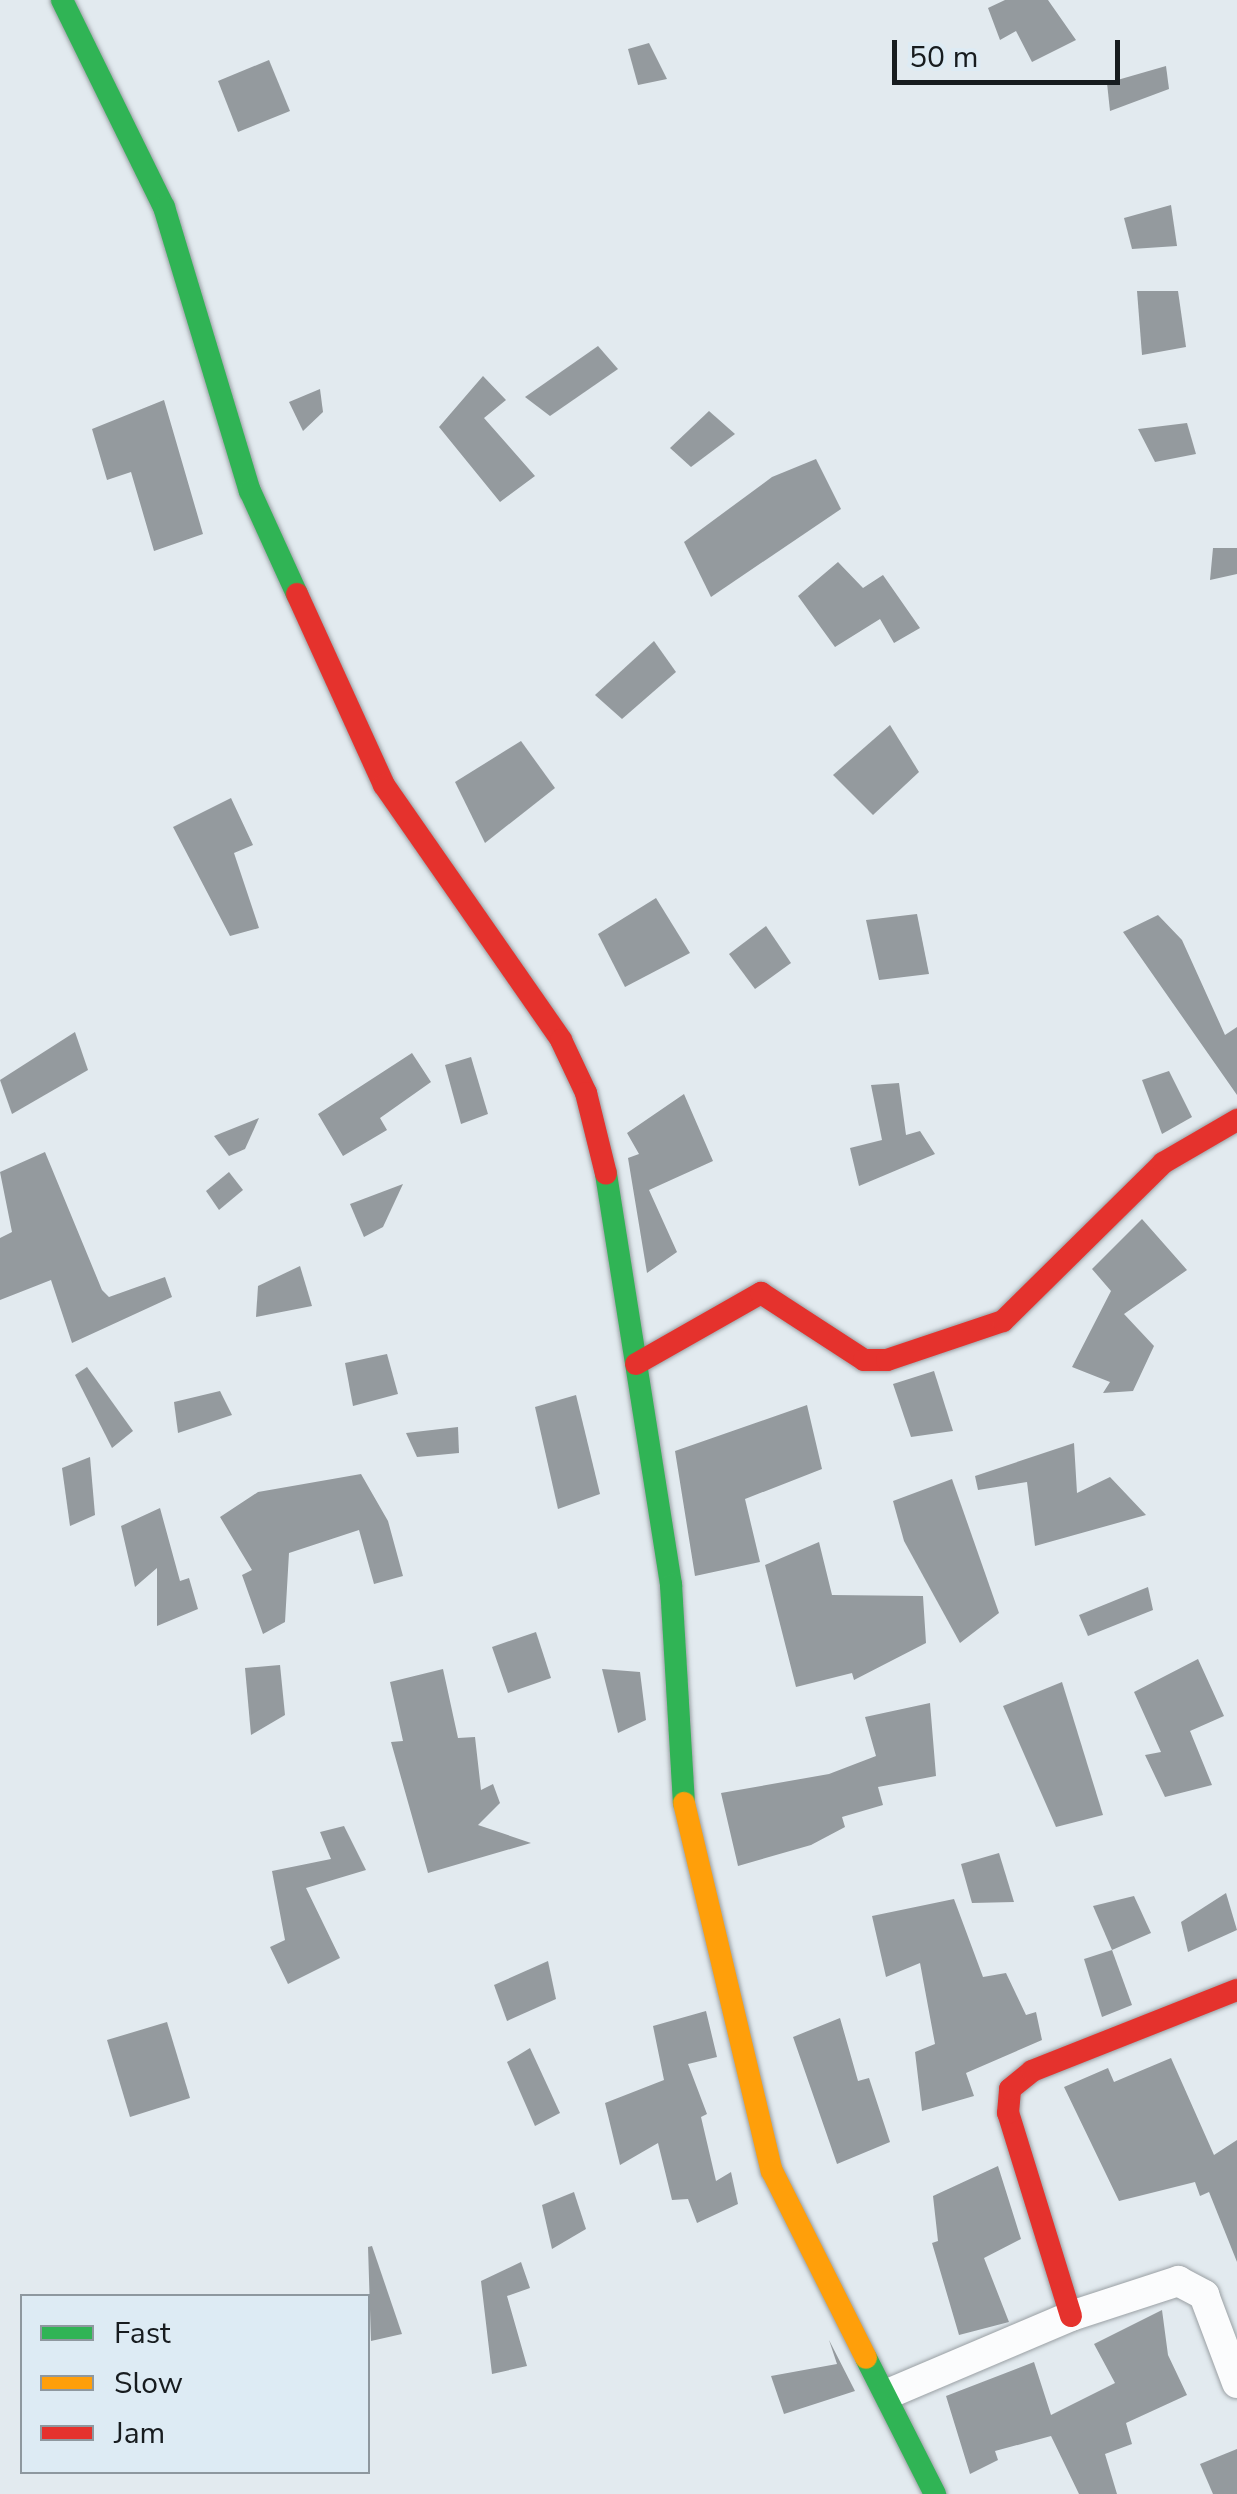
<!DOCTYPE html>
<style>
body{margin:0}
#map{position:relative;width:1237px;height:2494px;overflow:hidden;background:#e2eaef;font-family:"Nunito Sans",sans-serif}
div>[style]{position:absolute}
.building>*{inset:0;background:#949a9e}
.roads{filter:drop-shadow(0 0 2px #9aa0a4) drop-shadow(0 0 2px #9aa0a4)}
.street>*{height:30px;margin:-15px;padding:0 15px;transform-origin:15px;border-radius:15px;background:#fbfcfd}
.fast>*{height:22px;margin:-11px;padding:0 11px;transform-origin:11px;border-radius:11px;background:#30b455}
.slow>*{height:22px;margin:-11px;padding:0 11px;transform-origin:11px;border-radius:11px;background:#ff9f0a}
.jam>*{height:22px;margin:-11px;padding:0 11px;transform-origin:11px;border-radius:11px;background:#e5322d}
span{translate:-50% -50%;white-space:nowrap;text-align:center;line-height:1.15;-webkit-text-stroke:10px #ddebf4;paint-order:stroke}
.legend{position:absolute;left:20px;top:2294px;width:350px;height:180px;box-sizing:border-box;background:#ddebf4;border:2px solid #8e989f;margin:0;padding:12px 18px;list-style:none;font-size:30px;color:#171c1f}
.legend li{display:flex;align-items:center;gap:20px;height:50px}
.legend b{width:50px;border:2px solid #8e989f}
.scale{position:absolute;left:892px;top:40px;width:228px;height:45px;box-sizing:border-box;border:5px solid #171c1f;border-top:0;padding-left:12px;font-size:30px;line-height:35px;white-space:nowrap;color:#171c1f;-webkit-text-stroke:8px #ddebf4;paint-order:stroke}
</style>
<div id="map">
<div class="building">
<i style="clip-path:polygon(1005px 0,1048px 0,1076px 40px,1032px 62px,1016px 31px,1000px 40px,988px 8px)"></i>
<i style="clip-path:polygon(649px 43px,667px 79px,638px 85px,628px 49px)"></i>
<i style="clip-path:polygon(269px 60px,290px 111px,238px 132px,218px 81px)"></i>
<i style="clip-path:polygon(1166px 66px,1169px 89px,1110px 111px,1107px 83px)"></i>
<i style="clip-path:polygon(1171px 205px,1177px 246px,1132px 249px,1124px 218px)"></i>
<i style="clip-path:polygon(1137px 291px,1178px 291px,1186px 347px,1142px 355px)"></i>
<i style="clip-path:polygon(598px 346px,618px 369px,550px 416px,525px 397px)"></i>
<i style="clip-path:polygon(483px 376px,506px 400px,484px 418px,535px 476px,500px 502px,439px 427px)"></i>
<i style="clip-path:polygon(320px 389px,323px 412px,303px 431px,289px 402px)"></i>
<i style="clip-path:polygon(164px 400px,203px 534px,154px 551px,131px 472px,107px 480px,92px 429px)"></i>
<i style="clip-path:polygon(709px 411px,735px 434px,691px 467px,670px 448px)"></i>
<i style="clip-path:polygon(1187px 423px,1196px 454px,1155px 462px,1138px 429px)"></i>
<i style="clip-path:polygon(816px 459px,841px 509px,711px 597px,684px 542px,772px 477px)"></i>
<i style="clip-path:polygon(1213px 548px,1237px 548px,1237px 574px,1210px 580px)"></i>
<i style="clip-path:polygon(838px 562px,863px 588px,883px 575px,920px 628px,894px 643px,880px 619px,835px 647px,798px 596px)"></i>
<i style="clip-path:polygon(654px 641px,676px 672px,622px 719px,595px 695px)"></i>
<i style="clip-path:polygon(890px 725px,919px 772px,873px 815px,833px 775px)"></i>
<i style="clip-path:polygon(521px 741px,555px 788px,485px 843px,455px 782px)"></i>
<i style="clip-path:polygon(231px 798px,253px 845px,234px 853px,259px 928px,230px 936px,173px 827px)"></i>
<i style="clip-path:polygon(656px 898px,690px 953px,625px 987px,598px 934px)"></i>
<i style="clip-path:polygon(917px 914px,929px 974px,879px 980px,866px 920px)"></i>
<i style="clip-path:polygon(1158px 915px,1182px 940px,1225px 1035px,1237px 1027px,1237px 1095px,1123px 932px)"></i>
<i style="clip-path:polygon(766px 926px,791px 963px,755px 989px,729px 954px)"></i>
<i style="clip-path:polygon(75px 1032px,88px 1070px,12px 1114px,0 1080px)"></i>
<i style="clip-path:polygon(412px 1053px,431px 1082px,380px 1118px,387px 1130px,343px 1156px,318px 1114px)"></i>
<i style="clip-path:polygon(471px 1057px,488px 1114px,461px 1124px,445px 1065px)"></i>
<i style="clip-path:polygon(1169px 1071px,1192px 1117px,1162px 1134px,1142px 1080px)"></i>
<i style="clip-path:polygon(899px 1083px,906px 1135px,920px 1131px,935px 1154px,859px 1186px,850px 1148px,882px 1140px,871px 1085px)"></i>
<i style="clip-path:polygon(684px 1094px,713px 1161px,649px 1190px,677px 1252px,647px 1273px,628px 1158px,639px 1154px,627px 1133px)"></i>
<i style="clip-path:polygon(259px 1118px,245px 1149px,229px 1156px,214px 1136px)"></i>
<i style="clip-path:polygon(45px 1152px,102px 1290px,109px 1297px,165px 1277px,172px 1297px,72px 1343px,51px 1280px,0 1300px,0 1238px,12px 1232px,0 1172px)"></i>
<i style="clip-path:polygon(229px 1172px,243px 1190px,219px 1210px,206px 1191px)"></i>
<i style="clip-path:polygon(403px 1184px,383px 1227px,364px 1237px,350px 1204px)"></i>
<i style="clip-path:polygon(1142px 1219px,1187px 1270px,1124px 1314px,1154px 1346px,1133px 1391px,1103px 1393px,1110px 1382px,1072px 1367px,1111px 1291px,1092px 1269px)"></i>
<i style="clip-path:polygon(300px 1266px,312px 1306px,256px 1317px,258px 1286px)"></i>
<i style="clip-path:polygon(387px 1354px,398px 1394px,353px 1406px,345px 1363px)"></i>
<i style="clip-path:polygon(87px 1367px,133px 1431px,112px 1448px,75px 1375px)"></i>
<i style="clip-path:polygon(934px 1371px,953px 1431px,911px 1437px,893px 1384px)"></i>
<i style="clip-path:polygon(220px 1391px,232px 1415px,178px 1433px,174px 1402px)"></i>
<i style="clip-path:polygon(576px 1395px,600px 1494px,558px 1509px,535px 1407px)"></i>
<i style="clip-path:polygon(807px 1405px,822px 1469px,745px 1499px,760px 1562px,695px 1576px,675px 1451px)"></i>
<i style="clip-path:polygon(458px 1427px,459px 1453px,417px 1457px,406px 1433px)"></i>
<i style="clip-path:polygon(1074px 1443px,1077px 1493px,1110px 1477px,1146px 1515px,1035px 1546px,1027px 1482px,978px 1490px,975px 1476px)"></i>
<i style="clip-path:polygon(90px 1457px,95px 1515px,70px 1526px,62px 1468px)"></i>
<i style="clip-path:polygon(361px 1474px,388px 1521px,403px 1576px,374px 1584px,359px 1530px,289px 1553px,285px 1622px,263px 1634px,242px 1575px,252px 1570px,220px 1517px,258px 1492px)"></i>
<i style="clip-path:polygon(952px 1479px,999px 1613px,960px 1643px,904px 1541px,893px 1501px)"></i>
<i style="clip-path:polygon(160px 1508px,180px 1581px,189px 1578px,198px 1609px,157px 1626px,157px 1568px,135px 1587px,121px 1526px)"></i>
<i style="clip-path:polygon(819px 1542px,832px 1595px,923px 1596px,926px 1643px,854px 1680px,852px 1673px,796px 1687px,765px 1565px)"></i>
<i style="clip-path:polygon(1148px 1587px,1153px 1610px,1088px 1636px,1079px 1615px)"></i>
<i style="clip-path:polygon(536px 1632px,551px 1678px,508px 1693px,492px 1647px)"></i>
<i style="clip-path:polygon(1198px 1659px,1224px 1716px,1190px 1731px,1212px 1785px,1165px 1797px,1145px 1755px,1161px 1752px,1134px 1692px)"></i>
<i style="clip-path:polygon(280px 1665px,285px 1715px,251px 1735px,245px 1668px)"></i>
<i style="clip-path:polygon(443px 1669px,458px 1738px,475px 1737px,481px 1790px,493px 1784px,500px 1803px,478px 1825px,531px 1843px,428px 1873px,391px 1742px,403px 1741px,390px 1682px)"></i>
<i style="clip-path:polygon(602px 1669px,640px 1672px,646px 1720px,618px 1733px)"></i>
<i style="clip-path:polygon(1062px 1682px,1103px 1815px,1056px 1827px,1003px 1706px)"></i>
<i style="clip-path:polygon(930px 1703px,936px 1776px,878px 1787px,883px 1805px,842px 1817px,845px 1827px,811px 1845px,738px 1866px,721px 1793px,829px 1774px,876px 1756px,865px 1717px)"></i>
<i style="clip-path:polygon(344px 1826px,366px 1870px,306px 1888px,340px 1958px,288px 1984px,270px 1947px,285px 1940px,272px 1871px,331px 1859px,320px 1832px)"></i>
<i style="clip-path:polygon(999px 1853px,1014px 1902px,972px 1903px,961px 1864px)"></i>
<i style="clip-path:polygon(1226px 1893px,1237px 1930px,1188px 1952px,1181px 1922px)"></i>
<i style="clip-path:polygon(1134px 1896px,1151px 1933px,1112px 1950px,1093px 1906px)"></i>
<i style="clip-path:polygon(954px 1899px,983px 1977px,1006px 1973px,1026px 2015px,1036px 2012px,1042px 2040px,966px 2073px,974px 2096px,922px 2111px,915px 2052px,935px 2044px,920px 1963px,886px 1977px,872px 1916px)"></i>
<i style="clip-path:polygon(1112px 1950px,1132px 2005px,1102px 2017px,1084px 1959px)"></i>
<i style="clip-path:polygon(548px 1961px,556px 1999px,507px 2021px,494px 1985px)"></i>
<i style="clip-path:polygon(706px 2011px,717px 2057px,688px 2064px,707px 2114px,701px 2117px,716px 2181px,731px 2172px,738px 2204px,697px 2223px,688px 2199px,672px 2200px,658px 2143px,620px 2165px,605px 2103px,664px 2080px,653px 2026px)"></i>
<i style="clip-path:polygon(840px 2018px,858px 2081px,869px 2078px,890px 2142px,837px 2164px,793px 2037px)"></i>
<i style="clip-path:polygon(167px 2022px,190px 2098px,130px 2117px,107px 2040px)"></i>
<i style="clip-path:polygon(530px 2048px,560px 2113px,535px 2126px,507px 2062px)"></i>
<i style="clip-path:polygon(1171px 2058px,1214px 2155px,1237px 2140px,1237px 2262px,1209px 2192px,1200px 2196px,1195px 2182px,1119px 2201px,1064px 2087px,1108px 2068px,1114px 2082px)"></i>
<i style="clip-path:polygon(998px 2166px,1021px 2239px,984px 2258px,1009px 2322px,959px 2335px,932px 2243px,938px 2241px,933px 2196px)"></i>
<i style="clip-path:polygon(574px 2192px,586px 2229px,552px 2249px,542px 2205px)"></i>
<i style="clip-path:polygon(372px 2246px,402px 2334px,371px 2341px,368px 2247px)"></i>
<i style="clip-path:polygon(521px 2262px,530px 2288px,507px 2296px,527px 2366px,492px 2374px,481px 2281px)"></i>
<i style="clip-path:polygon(1162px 2310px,1168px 2355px,1187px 2395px,1126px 2423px,1132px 2444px,1105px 2454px,1117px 2494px,1079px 2494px,1051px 2436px,995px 2451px,998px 2460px,970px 2474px,946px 2396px,1034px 2362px,1051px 2415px,1115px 2383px,1094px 2344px)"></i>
<i style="clip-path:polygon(829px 2340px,855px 2391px,784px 2414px,771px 2376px,837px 2364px)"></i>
<i style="clip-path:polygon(1237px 2449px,1237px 2494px,1213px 2494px,1200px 2464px)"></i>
</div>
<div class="roads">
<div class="street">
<i style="left:890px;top:2393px;width:197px;rotate:-23deg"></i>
<i style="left:1071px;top:2316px;width:113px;rotate:-18.1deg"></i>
<i style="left:1178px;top:2281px;width:30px;rotate:28deg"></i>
<i style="left:1204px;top:2295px;width:94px;rotate:69.4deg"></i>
</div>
<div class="fast">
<i style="left:62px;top:0;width:231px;rotate:63.8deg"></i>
<i style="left:164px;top:207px;width:297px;rotate:73.2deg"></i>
<i style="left:250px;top:491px;width:113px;rotate:65.5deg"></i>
<i style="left:606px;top:1174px;width:416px;rotate:81deg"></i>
<i style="left:671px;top:1585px;width:218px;rotate:86.6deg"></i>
<i style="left:866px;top:2358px;width:153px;rotate:63.1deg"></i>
</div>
<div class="slow">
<i style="left:684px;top:1803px;width:378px;rotate:76.6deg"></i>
<i style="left:772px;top:2171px;width:209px;rotate:63.3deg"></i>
</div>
<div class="jam">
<i style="left:297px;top:594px;width:210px;rotate:65.5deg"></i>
<i style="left:384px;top:785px;width:310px;rotate:55.2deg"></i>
<i style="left:561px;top:1040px;width:59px;rotate:64.7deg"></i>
<i style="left:586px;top:1093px;width:83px;rotate:76.1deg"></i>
<i style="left:636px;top:1364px;width:144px;rotate:-29.6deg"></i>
<i style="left:761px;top:1293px;width:123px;rotate:33deg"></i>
<i style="left:864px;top:1360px;width:23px"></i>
<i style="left:887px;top:1360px;width:122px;rotate:-18.6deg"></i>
<i style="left:1003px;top:1321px;width:225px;rotate:-44.6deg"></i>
<i style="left:1163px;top:1163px;width:86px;rotate:-30.2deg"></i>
<i style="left:1071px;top:2316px;width:213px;rotate:-107.2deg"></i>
<i style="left:1008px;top:2113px;width:24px;rotate:-85deg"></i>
<i style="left:1010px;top:2089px;width:28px;rotate:-39deg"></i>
<i style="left:1032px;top:2071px;width:220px;rotate:-21.6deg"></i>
</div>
</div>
<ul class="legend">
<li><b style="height:12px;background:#30b455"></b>Fast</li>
<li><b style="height:12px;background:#ff9f0a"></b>Slow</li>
<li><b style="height:12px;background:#e5322d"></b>Jam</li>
</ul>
<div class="scale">50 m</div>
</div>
